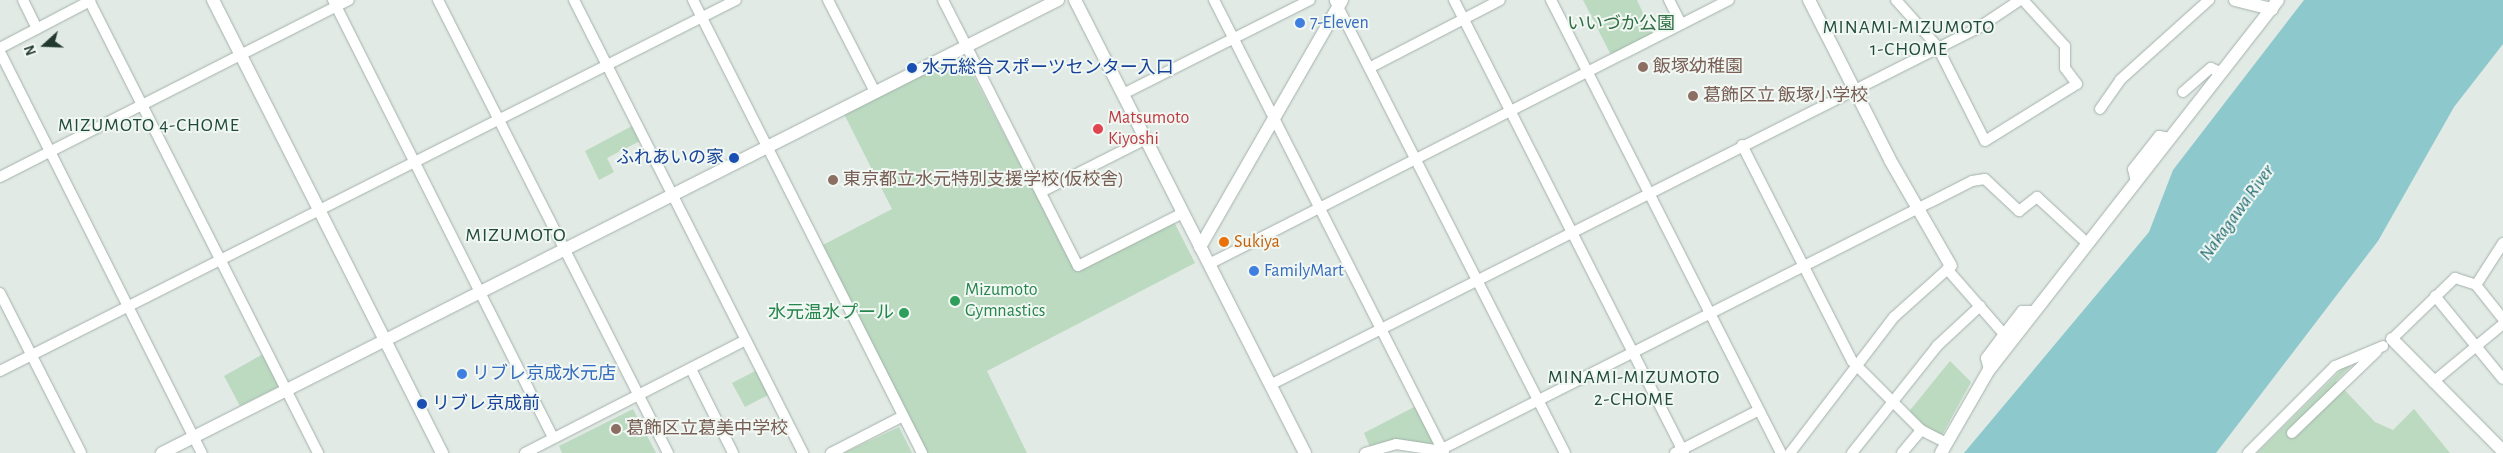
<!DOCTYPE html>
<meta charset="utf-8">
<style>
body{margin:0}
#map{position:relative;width:2503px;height:453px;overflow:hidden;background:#e1eae5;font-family:"Alegreya Sans","Noto Sans JP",sans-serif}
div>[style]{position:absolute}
.green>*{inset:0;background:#bbdac0}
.water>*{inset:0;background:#8cc8cc}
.roads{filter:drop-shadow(0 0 1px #a4b1ab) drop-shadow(0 0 1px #a4b1ab)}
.minor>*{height:10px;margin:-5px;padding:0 5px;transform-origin:5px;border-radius:5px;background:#fff}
.tertiary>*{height:12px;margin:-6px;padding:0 6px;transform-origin:6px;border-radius:6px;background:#fff}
.dots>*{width:14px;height:14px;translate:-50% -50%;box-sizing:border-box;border:2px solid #f1f7f3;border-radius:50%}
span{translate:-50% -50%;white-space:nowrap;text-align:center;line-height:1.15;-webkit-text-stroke:4px #f1f7f3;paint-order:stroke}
.shop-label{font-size:18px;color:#366cbe}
.left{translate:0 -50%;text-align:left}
.park-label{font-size:18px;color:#2f6d42}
.education-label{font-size:18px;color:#785e54}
.transit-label{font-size:18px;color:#164399}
.right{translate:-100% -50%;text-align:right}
.health-label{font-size:18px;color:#be3a42}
.food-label{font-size:18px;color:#c56008}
.leisure-label{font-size:18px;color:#27864d}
.neighbourhood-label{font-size:19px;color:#204a3c;letter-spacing:1px}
.water-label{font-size:19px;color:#216b71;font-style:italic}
.quarter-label{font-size:20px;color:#204a3c;letter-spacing:1px}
.north{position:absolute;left:20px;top:20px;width:50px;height:50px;-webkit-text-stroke:4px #f1f7f3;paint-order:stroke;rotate:250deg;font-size:14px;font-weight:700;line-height:20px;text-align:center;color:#223931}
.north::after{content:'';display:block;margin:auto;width:18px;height:22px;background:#223931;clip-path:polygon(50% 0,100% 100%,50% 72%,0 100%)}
</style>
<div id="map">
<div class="green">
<i style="clip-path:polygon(1583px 0,1637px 0,1653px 35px,1611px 55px)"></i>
<i style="clip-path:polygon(962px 54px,1076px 271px,1174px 222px,1195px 263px,987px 371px,1027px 453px,927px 453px,823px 245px,892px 209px,844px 114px)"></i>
<i style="clip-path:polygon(632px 126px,640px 141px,607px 158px,614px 172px,599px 180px,585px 151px)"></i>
<i style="clip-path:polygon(263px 354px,280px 386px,240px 406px,224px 376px)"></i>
<i style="clip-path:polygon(1950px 361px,1971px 382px,1941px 437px,1907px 414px)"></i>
<i style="clip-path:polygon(2345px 366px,2351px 366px,2336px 381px,2375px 422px,2393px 430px,2414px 409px,2450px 453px,2257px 453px)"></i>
<i style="clip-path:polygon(757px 370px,770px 394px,745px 407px,732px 383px)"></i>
<i style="clip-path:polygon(1416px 406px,1436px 445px,1370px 447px,1364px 433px)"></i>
<i style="clip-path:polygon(633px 409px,656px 453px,562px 453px,559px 446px)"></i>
<i style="clip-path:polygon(899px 427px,912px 453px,844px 453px)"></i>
</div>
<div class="water">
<i style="clip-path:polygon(2304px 0,2503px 0,2503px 44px,2454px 107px,2378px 241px,2216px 453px,1964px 453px,2149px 232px,2173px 170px)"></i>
</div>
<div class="roads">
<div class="minor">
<i style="left:23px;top:0;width:32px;rotate:64deg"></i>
<i style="left:89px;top:0;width:508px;rotate:63.18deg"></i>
<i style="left:333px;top:0;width:490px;rotate:63.3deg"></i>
<i style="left:438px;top:0;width:508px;rotate:63.08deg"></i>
<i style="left:574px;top:0;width:508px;rotate:63.18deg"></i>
<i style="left:693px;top:0;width:508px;rotate:63.18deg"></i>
<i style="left:828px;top:0;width:103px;rotate:62.9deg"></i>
<i style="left:943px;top:0;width:298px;rotate:63.1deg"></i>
<i style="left:1078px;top:266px;width:118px;rotate:-26.8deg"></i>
<i style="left:1214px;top:0;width:508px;rotate:63.08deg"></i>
<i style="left:1454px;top:0;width:508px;rotate:63.08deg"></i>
<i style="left:1551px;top:0;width:508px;rotate:63.08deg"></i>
<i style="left:1669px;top:0;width:27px;rotate:63deg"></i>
<i style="left:1896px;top:0;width:62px;rotate:48.3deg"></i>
<i style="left:1937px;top:46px;width:106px;rotate:63.2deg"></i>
<i style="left:1985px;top:141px;width:108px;rotate:-31.8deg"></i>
<i style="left:2077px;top:84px;width:20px;rotate:-127deg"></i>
<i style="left:2065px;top:68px;width:22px;rotate:-90deg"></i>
<i style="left:2065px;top:46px;width:62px;rotate:-132.4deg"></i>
<i style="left:1335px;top:1px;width:507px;rotate:63.03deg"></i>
<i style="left:0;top:48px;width:102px;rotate:-27.6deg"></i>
<i style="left:0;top:52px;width:449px;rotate:63.3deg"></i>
<i style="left:1371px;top:67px;width:145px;rotate:-27.4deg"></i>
<i style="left:2183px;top:92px;width:37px;rotate:-41deg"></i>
<i style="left:2211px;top:68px;width:12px;rotate:24deg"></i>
<i style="left:1123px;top:94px;width:209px;rotate:-26.7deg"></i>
<i style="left:2100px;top:109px;width:35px;rotate:-55deg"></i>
<i style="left:2120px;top:80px;width:120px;rotate:-42deg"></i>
<i style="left:1742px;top:145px;width:242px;rotate:63deg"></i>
<i style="left:1852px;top:361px;width:98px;rotate:45deg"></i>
<i style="left:1921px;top:430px;width:29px;rotate:27deg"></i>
<i style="left:0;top:177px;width:391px;rotate:-26.9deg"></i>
<i style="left:2136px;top:182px;width:13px;rotate:-103deg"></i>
<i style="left:2133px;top:169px;width:42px;rotate:-51.8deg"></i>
<i style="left:2159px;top:136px;width:11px;rotate:10deg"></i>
<i style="left:1041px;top:192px;width:118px;rotate:-26.8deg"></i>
<i style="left:1209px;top:264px;width:583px;rotate:-26.92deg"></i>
<i style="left:1947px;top:269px;width:86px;rotate:48.8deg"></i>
<i style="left:2476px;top:285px;width:50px;rotate:-57.3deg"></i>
<i style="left:0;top:293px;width:179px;rotate:63.1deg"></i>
<i style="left:2435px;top:296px;width:107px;rotate:50.7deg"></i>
<i style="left:2392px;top:339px;width:88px;rotate:-44.1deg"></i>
<i style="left:2455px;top:278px;width:22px;rotate:18deg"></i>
<i style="left:2476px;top:285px;width:43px;rotate:51.5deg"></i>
<i style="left:691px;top:369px;width:94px;rotate:63.4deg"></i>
<i style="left:1989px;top:370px;width:12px;rotate:-104deg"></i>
<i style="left:1986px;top:358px;width:30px;rotate:-53deg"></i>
<i style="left:2004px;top:334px;width:29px;rotate:-52deg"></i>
<i style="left:2022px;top:311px;width:14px"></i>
<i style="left:0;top:371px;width:824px;rotate:-26.75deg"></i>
<i style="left:2433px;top:382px;width:91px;rotate:-39.6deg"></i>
<i style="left:1270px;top:385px;width:793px;rotate:-26.76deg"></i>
<i style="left:1978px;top:28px;width:50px;rotate:-33.7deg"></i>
<i style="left:2292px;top:433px;width:118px;rotate:-44deg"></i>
<i style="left:1442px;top:449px;width:594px;rotate:-26.82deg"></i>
<i style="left:1972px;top:181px;width:13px;rotate:-9deg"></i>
<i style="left:1985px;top:179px;width:47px;rotate:43.3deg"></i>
<i style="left:2019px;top:211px;width:23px;rotate:-38deg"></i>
<i style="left:2037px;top:197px;width:69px;rotate:42.7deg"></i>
<i style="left:525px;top:453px;width:248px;rotate:-27.1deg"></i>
<i style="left:831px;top:453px;width:81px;rotate:-27.2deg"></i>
<i style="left:1365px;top:453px;width:32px;rotate:-16deg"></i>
<i style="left:1396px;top:444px;width:48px;rotate:8.5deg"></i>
<i style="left:1675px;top:453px;width:94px;rotate:-27.1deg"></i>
<i style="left:1790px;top:453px;width:171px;rotate:-52.6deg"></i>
<i style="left:1894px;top:317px;width:76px;rotate:-41.8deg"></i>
<i style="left:1852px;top:453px;width:137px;rotate:-51.5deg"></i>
<i style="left:1937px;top:346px;width:59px;rotate:-42.9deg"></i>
<i style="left:1902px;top:453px;width:30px;rotate:-50deg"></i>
<i style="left:2248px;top:453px;width:123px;rotate:-45deg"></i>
<i style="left:2335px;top:366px;width:52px;rotate:-22.6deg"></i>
</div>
<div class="tertiary">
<i style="left:213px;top:0;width:508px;rotate:63.18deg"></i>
<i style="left:1075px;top:0;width:508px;rotate:63.08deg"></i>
<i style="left:1809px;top:0;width:179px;rotate:63.1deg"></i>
<i style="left:1890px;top:160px;width:122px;rotate:60.1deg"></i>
<i style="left:2235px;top:0;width:38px;rotate:14deg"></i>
<i style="left:1200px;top:247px;width:285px;rotate:-60.1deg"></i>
<i style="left:2392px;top:339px;width:158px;rotate:45.3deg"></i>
<i style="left:162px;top:453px;width:1004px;rotate:-26.82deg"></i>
<i style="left:1941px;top:453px;width:96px;rotate:-60deg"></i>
<i style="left:1989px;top:370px;width:469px;rotate:-52deg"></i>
</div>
</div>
<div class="dots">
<i style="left:1300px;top:23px;background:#3f7fe0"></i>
<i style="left:1643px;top:67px;background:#8d6e63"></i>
<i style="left:912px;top:68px;background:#1a4fb4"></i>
<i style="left:1693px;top:96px;background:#8d6e63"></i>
<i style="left:1098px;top:129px;background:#e0444e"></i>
<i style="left:734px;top:158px;background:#1a4fb4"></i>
<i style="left:833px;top:180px;background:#8d6e63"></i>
<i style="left:1224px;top:242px;background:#e8710a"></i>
<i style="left:1254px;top:271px;background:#3f7fe0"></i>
<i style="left:955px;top:301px;background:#2e9e5b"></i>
<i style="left:904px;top:313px;background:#2e9e5b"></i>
<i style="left:462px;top:374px;background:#3f7fe0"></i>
<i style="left:422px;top:404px;background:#1a4fb4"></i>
<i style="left:616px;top:429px;background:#8d6e63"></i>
</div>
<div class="shop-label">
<span class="left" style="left:1310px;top:23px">7-Eleven</span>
<span class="left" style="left:1264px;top:271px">FamilyMart</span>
<span class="left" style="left:472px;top:374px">リブレ京成水元店</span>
</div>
<div class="park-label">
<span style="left:1621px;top:24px">いいづか公園</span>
</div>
<div class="education-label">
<span class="left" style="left:1653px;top:67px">飯塚幼稚園</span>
<span class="left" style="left:1703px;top:96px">葛飾区立 飯塚小学校</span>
<span class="left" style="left:843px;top:180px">東京都立水元特別支援学校(仮校舎)</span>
<span class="left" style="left:626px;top:429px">葛飾区立葛美中学校</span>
</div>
<div class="transit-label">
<span class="left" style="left:922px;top:68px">水元総合スポーツセンター入口</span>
<span class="right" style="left:724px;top:158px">ふれあいの家</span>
<span class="left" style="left:432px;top:404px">リブレ京成前</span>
</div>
<div class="health-label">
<span class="left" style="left:1108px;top:129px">Matsumoto<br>Kiyoshi</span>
</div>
<div class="food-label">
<span class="left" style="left:1234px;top:242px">Sukiya</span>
</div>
<div class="leisure-label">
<span class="left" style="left:965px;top:301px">Mizumoto<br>Gymnastics</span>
<span class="right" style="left:894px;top:313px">水元温水プール</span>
</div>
<div class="neighbourhood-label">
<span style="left:1909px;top:39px">MINAMI-MIZUMOTO<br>1-CHOME</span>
<span style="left:149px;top:126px">MIZUMOTO 4-CHOME</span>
<span style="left:1634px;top:389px">MINAMI-MIZUMOTO<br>2-CHOME</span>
</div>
<div class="water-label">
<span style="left:2237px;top:213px;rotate:-54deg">Nakagawa River</span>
</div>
<div class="quarter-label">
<span style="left:516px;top:235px">MIZUMOTO</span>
</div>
<div class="north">N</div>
</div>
